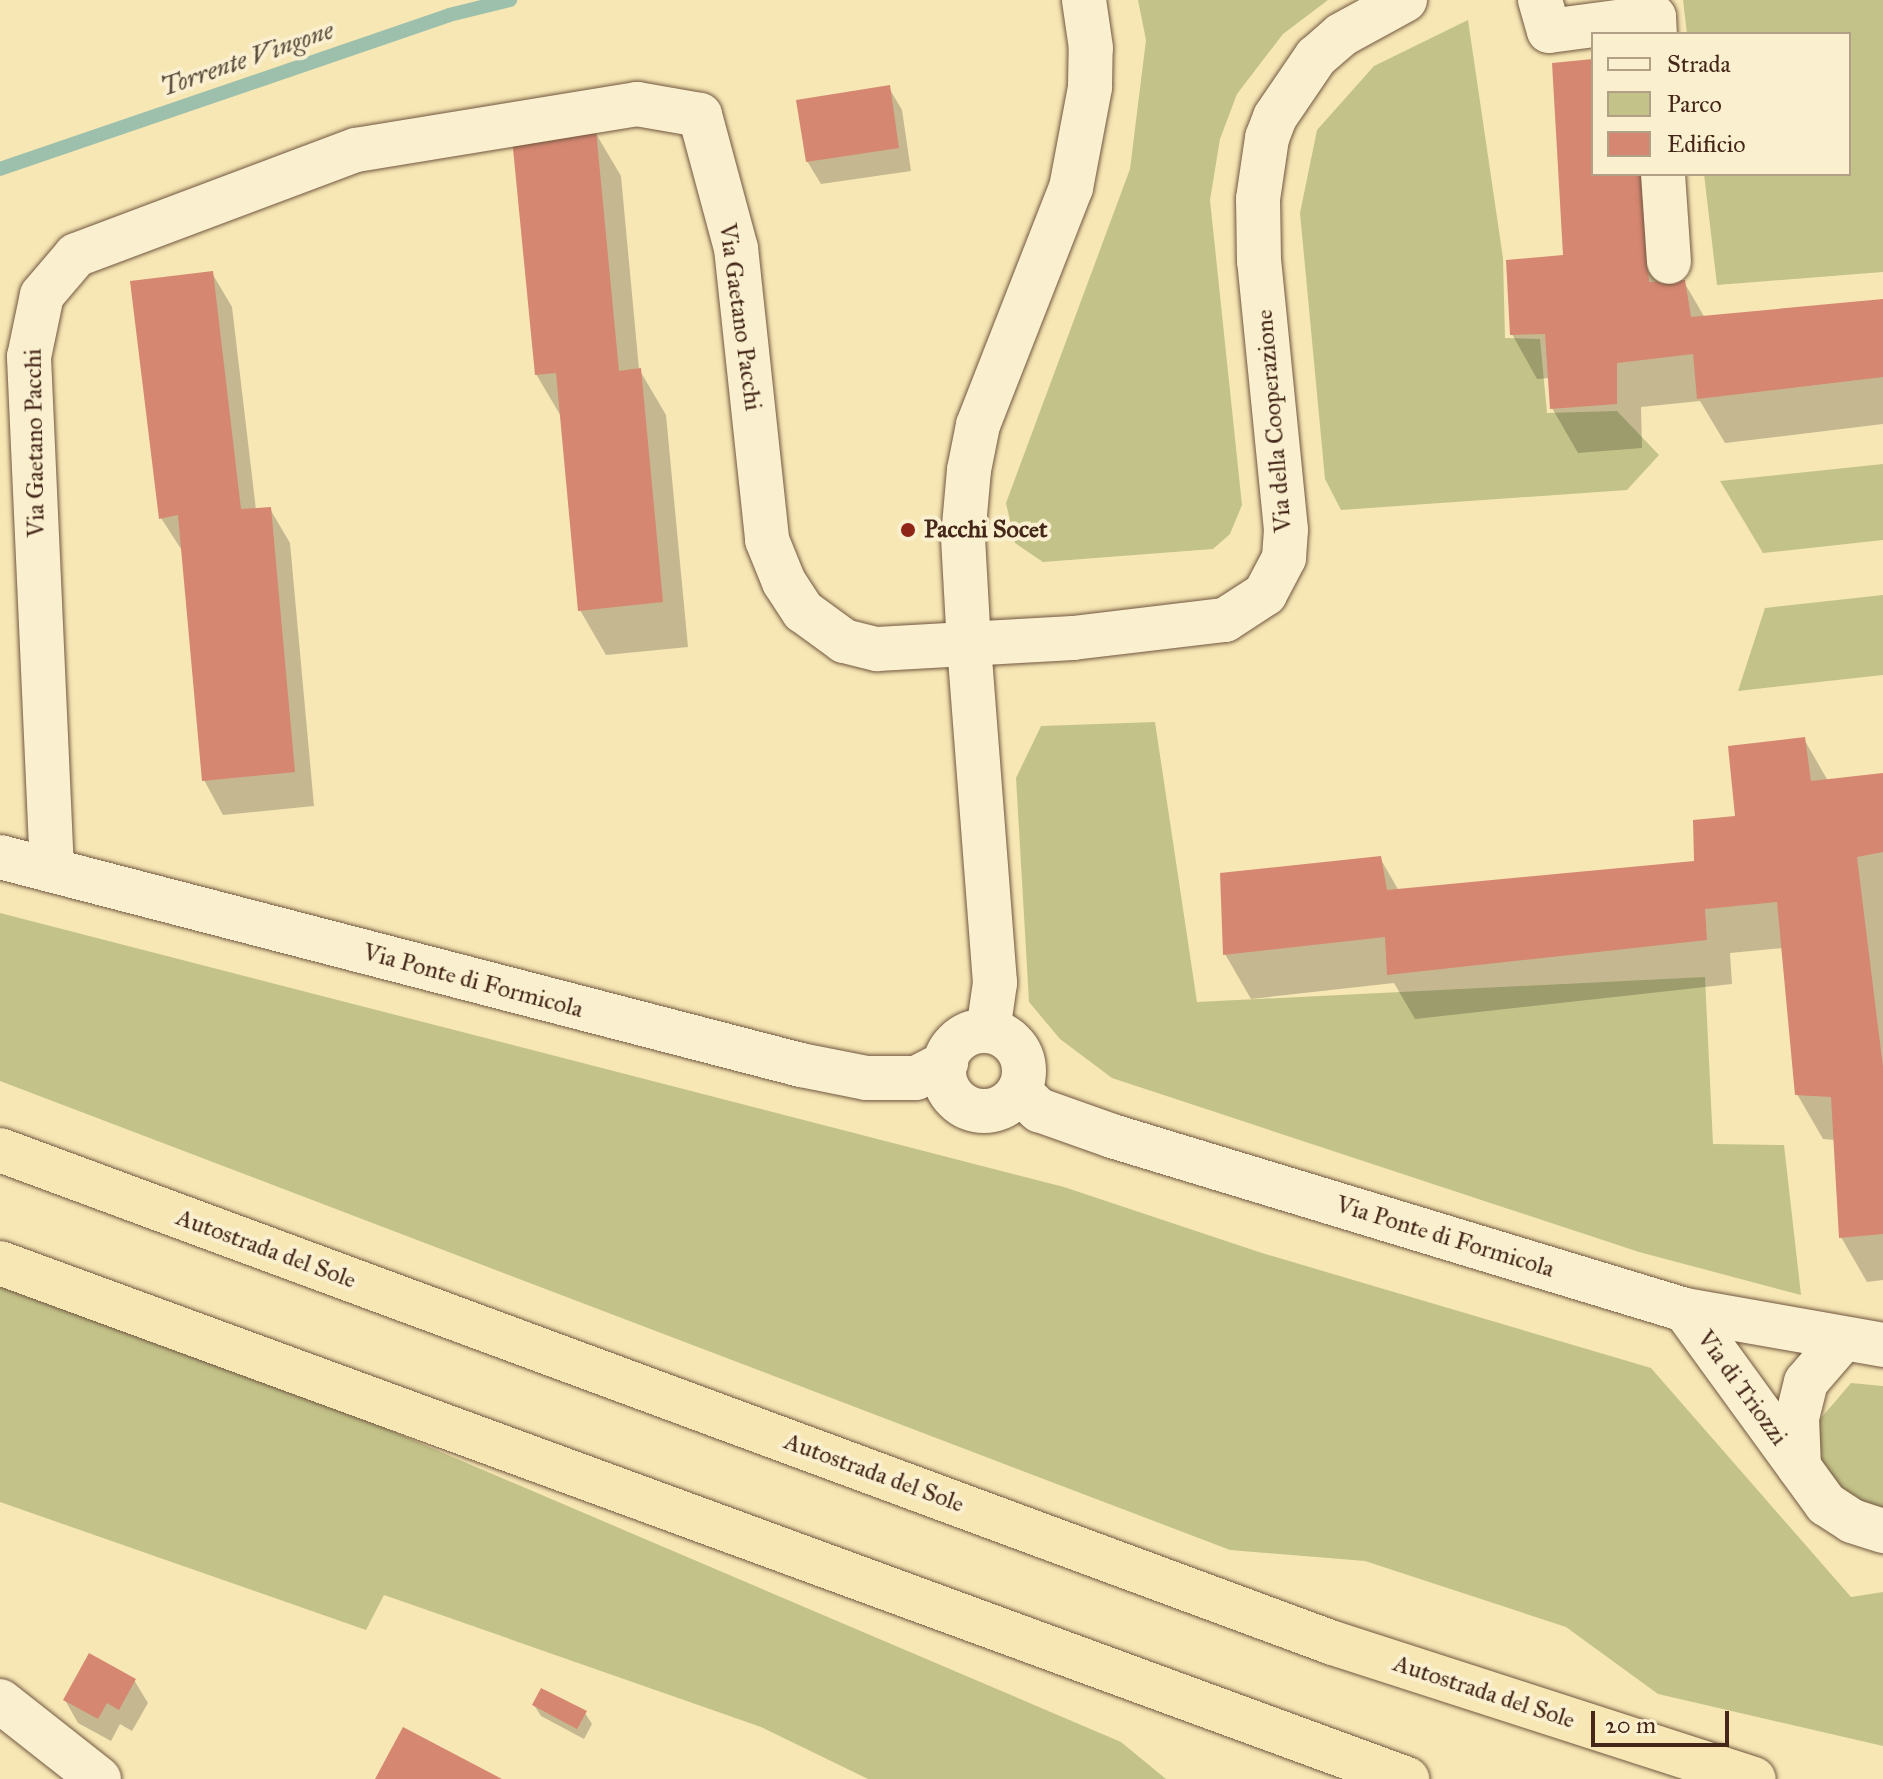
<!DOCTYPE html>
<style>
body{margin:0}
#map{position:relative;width:1883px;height:1779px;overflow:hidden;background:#f7e7b4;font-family:"IM FELL Great Primer",serif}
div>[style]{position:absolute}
.green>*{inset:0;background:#c3c389}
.shadow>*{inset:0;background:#0003}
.stream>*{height:14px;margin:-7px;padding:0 7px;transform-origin:7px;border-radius:7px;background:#9dc0ac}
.building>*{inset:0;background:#d58771}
.roads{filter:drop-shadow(0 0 2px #715740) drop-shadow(0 0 2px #715740)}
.minor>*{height:44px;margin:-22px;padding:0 22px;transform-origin:22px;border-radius:22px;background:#faefce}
.minor>.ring{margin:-22px;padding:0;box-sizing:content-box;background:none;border:44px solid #faefce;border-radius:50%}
.highway>*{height:44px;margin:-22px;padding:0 22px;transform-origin:22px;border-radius:22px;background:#f7e7b4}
.dots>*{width:22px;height:22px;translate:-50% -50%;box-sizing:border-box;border:4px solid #faefce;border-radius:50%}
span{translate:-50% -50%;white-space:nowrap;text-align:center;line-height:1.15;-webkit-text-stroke:8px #faefce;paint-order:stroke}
.street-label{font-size:24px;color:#442719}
.poi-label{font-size:24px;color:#442719;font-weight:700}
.left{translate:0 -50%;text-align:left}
.water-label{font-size:26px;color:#5a4d3e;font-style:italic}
.legend{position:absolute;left:1591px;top:32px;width:260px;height:144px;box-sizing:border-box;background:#faefce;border:2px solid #b19f86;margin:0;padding:10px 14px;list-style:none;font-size:24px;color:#442719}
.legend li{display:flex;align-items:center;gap:16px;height:40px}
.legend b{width:40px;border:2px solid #b19f86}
.scale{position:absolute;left:1591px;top:1711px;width:138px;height:36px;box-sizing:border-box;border:4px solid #442719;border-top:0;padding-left:10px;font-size:24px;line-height:28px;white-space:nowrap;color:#442719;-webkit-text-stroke:6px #faefce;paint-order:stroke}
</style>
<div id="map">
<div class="green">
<i style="clip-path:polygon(1138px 0,1328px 0,1283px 34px,1237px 94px,1220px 139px,1210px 200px,1242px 505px,1230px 534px,1213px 549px,1043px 562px,1015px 543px,1006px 503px,1130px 169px,1146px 40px)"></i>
<i style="clip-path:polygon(1683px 0,1883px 0,1883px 272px,1717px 285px,1704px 174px,1849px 174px,1849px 34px,1687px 34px)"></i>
<i style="clip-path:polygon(1468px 20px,1503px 258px,1505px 338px,1540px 339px,1547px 413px,1617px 411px,1659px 455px,1627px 490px,1341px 510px,1325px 479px,1300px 213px,1317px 130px,1374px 66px)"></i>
<i style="clip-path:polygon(1883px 464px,1883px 540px,1763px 553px,1720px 481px)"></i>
<i style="clip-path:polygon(1883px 595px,1883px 675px,1738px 691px,1765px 608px)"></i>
<i style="clip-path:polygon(1155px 722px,1197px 1002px,1705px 977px,1713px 1144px,1784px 1145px,1801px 1295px,1639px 1252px,1112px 1078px,1060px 1039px,1029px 1002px,1016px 778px,1041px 726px)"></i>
<i style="clip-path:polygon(0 913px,1064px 1187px,1262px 1253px,1651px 1368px,1851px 1597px,1883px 1592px,1883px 1746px,1658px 1694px,1566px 1627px,1365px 1561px,1230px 1550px,0 1081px)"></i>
<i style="clip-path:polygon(0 1264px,1121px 1742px,1166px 1779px,868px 1779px,761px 1727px,384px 1595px,366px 1630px,0 1502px)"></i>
<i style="clip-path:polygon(1851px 1383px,1883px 1386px,1883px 1508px,1864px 1504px,1836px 1486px,1818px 1455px,1815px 1425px)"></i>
</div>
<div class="shadow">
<i style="clip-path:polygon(1593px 61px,1593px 174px,1671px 283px,1684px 282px,1705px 318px,1883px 301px,1883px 424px,1725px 443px,1700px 401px,1641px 407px,1642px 448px,1578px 453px,1552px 408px,1550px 378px,1537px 379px,1512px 334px,1565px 256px)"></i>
<i style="clip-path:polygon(889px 88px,902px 110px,911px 171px,821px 184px,807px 161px)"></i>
<i style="clip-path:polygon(595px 132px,621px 176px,639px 369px,666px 415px,688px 647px,606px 655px,580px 610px,562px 418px,536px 374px)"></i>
<i style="clip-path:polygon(212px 273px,232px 307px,256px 510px,270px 509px,290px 543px,314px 806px,223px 815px,204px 780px,183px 552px,161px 518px)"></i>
<i style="clip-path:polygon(1804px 739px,1828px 781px,1883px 775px,1883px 1280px,1867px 1282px,1841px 1237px,1835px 1140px,1823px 1139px,1797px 1094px,1783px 948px,1730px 953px,1732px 984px,1415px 1019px,1394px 983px,1251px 999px,1225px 954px,1380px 858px,1399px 891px,1696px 863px)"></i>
<i style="clip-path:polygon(134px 1680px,148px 1703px,132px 1731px,120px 1724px,111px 1741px,78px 1723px,65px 1700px)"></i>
<i style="clip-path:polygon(534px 1705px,585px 1713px,592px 1724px,584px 1739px,541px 1716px)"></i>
</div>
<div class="stream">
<i style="left:0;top:169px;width:475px;rotate:-18.9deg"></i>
<i style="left:449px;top:15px;width:63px;rotate:-13.8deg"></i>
</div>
<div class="building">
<i style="clip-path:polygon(1593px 59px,1593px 174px,1642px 174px,1649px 282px,1685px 280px,1691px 317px,1883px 299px,1883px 377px,1697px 399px,1693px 354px,1617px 363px,1617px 404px,1550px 409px,1545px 334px,1510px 335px,1506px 260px,1563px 255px,1552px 63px)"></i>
<i style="clip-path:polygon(890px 85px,899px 148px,806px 162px,796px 100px)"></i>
<i style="clip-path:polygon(596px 130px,619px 371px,641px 368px,663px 602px,578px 611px,556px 373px,535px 375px,512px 138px)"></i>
<i style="clip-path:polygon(213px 271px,241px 509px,271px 507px,295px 772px,202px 781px,178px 515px,159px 519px,130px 281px)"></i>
<i style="clip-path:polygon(1805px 737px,1811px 781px,1883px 773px,1883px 852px,1857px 857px,1883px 1067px,1883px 1234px,1839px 1238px,1831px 1097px,1795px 1095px,1777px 902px,1705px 909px,1707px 940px,1387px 975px,1385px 937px,1223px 955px,1220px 873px,1381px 856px,1387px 890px,1694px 861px,1693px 820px,1735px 816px,1728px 746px)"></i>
<i style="clip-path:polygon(89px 1653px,136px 1679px,119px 1710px,107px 1703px,98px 1719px,63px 1700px)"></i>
<i style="clip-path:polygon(541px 1688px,587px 1711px,577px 1729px,532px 1705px)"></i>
<i style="clip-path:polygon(403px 1727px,502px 1779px,375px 1779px)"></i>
</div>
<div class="roads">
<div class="minor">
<i style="left:1540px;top:0;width:32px;rotate:74deg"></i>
<i style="left:1549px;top:31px;width:106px;rotate:-7.6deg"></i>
<i style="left:1654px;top:17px;width:17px;rotate:87deg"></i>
<i style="left:1663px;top:174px;width:88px;rotate:86.1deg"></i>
<i style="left:0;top:857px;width:828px;rotate:14.56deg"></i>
<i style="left:801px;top:1065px;width:66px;rotate:11.3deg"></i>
<i style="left:866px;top:1078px;width:50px"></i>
<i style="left:916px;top:1078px;width:34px;rotate:-27deg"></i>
<i style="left:52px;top:870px;width:514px;rotate:-92.57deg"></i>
<i style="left:29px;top:357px;width:63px;rotate:-78.2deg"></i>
<i style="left:42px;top:295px;width:52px;rotate:-49.6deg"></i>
<i style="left:76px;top:255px;width:299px;rotate:-20.6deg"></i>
<i style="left:356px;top:150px;width:285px;rotate:-9.3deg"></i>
<i style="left:637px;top:104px;width:64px;rotate:9.9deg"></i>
<i style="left:700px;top:115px;width:138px;rotate:74.9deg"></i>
<i style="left:736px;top:248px;width:294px;rotate:83.9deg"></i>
<i style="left:767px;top:540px;width:45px;rotate:68deg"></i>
<i style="left:784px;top:582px;width:35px;rotate:57deg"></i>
<i style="left:803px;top:611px;width:51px;rotate:36.2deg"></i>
<i style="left:844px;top:641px;width:34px;rotate:14deg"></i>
<i style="left:877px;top:649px;width:196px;rotate:-3.2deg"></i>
<i style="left:1073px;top:638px;width:153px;rotate:-6.8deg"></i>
<i style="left:1225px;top:620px;width:48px;rotate:-33deg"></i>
<i style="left:1265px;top:594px;width:41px;rotate:-62.2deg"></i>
<i style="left:1284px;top:558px;width:28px;rotate:-86deg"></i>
<i style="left:1286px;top:530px;width:270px;rotate:-95.7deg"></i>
<i style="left:1259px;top:261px;width:62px;rotate:-90.9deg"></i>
<i style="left:1258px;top:199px;width:62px;rotate:-81.6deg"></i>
<i style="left:1267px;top:138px;width:22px;rotate:-69deg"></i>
<i style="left:1275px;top:117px;width:73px;rotate:-55.7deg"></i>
<i style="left:1316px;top:57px;width:33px;rotate:-41deg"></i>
<i style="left:1341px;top:35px;width:73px;rotate:-28.7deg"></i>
<i style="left:988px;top:1031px;width:49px;rotate:-81.7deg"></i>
<i style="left:995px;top:983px;width:339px;rotate:-94.4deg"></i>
<i style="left:969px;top:645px;width:108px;rotate:-93.2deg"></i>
<i style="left:963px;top:537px;width:67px;rotate:-84.9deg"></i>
<i style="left:969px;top:470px;width:46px;rotate:-78.7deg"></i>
<i style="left:978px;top:425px;width:255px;rotate:-68.6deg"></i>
<i style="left:1071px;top:188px;width:103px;rotate:-79.3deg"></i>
<i style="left:1090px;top:87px;width:39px;rotate:-89deg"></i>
<i style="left:1091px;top:48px;width:49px;rotate:-98.3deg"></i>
<i class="ring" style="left:944px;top:1031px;width:36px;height:36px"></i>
<i style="left:1019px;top:1091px;width:28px;rotate:44deg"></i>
<i style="left:1039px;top:1110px;width:77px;rotate:19.6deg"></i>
<i style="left:1112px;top:1136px;width:599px;rotate:16.89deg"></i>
<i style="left:1685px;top:1310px;width:201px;rotate:10deg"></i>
<i style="left:1685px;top:1310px;width:240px;rotate:54deg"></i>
<i style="left:1826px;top:1504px;width:31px;rotate:33deg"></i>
<i style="left:1852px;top:1521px;width:33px;rotate:18deg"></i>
<i style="left:1799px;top:1467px;width:49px;rotate:-92.3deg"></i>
<i style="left:1797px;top:1418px;width:37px;rotate:-76deg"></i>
<i style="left:1806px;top:1382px;width:57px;rotate:-49.3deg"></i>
<i style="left:0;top:1701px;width:126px;rotate:38.2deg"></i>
</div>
<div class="highway">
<i style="left:0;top:1150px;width:1421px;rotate:20.3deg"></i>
<i style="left:1333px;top:1643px;width:442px;rotate:17.9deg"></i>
<i style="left:0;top:1263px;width:1499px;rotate:20.14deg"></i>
</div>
</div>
<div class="dots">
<i style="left:908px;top:530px;background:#8f2418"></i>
</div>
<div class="street-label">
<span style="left:740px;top:317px;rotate:82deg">Via Gaetano Pacchi</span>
<span style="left:1274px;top:421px;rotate:-95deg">Via della Cooperazione</span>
<span style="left:35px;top:443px;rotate:-91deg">Via Gaetano Pacchi</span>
<span style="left:473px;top:981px;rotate:15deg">Via Ponte di Formicola</span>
<span style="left:1445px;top:1237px;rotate:17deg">Via Ponte di Formicola</span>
<span style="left:266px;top:1249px;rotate:20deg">Autostrada del Sole</span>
<span style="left:1742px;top:1388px;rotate:54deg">Via di Triozzi</span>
<span style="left:874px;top:1473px;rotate:20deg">Autostrada del Sole</span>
<span style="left:1484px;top:1692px;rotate:18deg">Autostrada del Sole</span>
</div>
<div class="poi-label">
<span class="left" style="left:924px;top:530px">Pacchi Socet</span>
</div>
<div class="water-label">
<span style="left:247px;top:59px;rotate:-19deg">Torrente Vingone</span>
</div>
<ul class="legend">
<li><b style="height:10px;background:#faefce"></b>Strada</li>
<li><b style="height:22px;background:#c3c389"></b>Parco</li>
<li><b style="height:22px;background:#d58771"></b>Edificio</li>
</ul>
<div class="scale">20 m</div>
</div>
